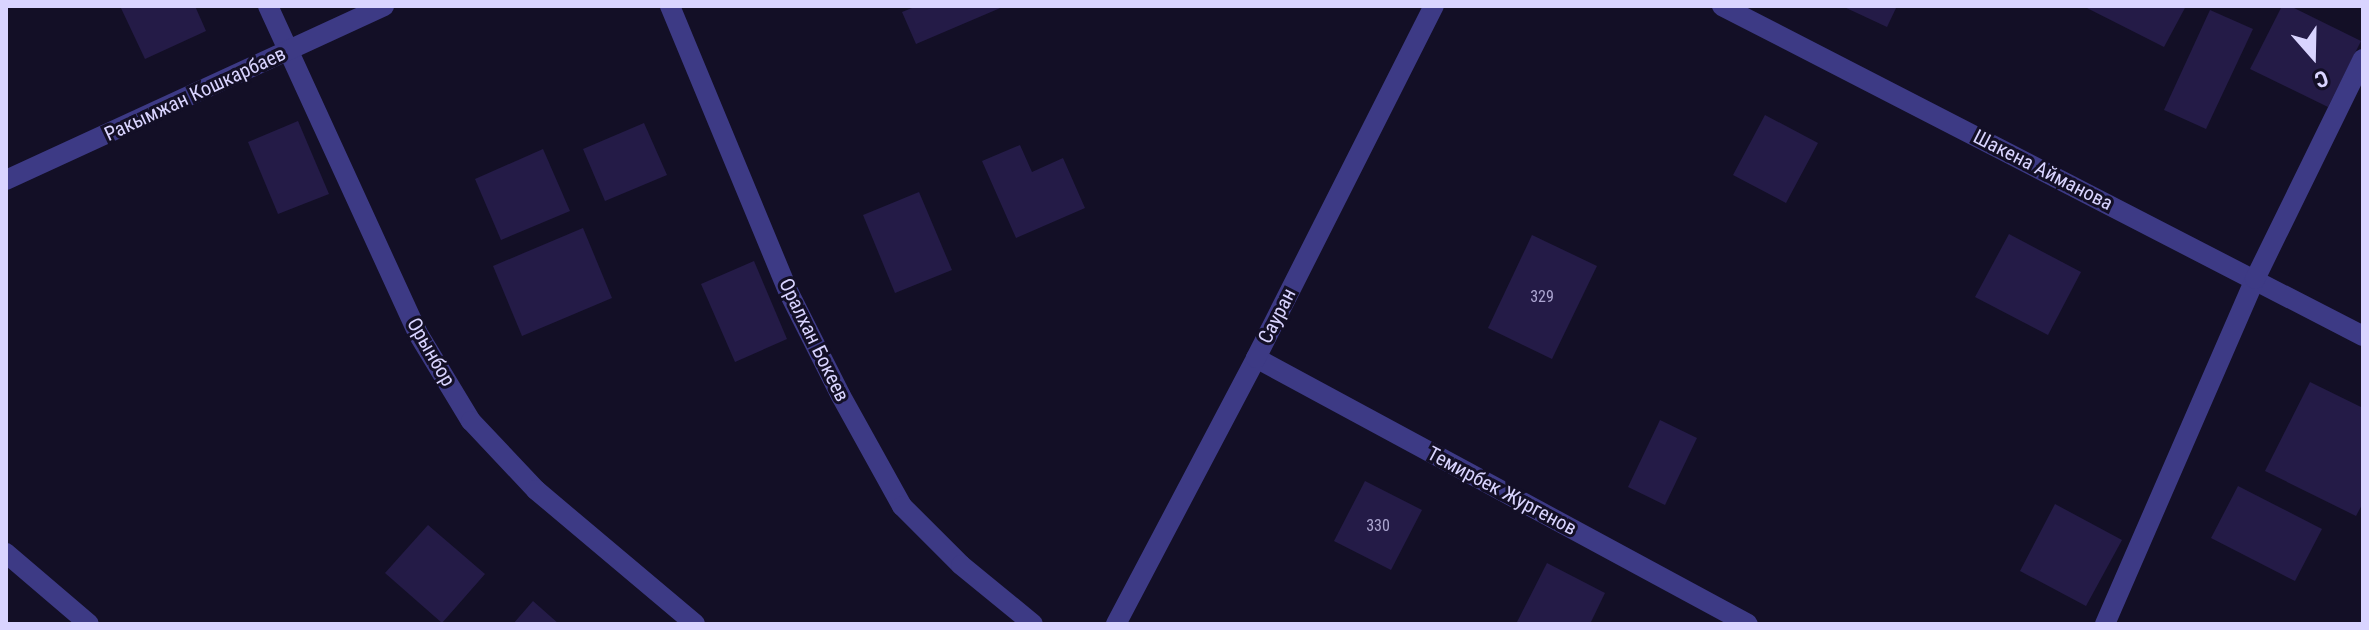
<!DOCTYPE html>
<meta charset="utf-8">
<style>
body{margin:0}
#map{position:relative;width:2369px;height:630px;overflow:hidden;background:#130f26;font-family:"Roboto Condensed",sans-serif}
div>[style]{position:absolute}
.building>*{inset:0;background:#241b47}
.minor>*{height:20px;margin:-10px;padding:0 10px;transform-origin:10px;border-radius:10px;background:#3d3a85}
span{translate:-50% -50%;white-space:nowrap;text-align:center;line-height:1.15;-webkit-text-stroke:6px #130f26;paint-order:stroke}
.number-label{font-size:16px;color:#aca6d1}
.number-label span{-webkit-text-stroke-width:0}
.street-label{font-size:20px;color:#d9d4ff}
.frame{position:absolute;inset:0;border:8px solid #d9d4ff;pointer-events:none}
.north{position:absolute;left:2273px;top:16px;width:80px;height:80px;-webkit-text-stroke:6px #130f26;paint-order:stroke;rotate:160deg;font-size:22px;font-weight:700;line-height:32px;text-align:center;color:#d9d4ff}
.north::after{content:'';display:block;margin:auto;width:28px;height:36px;background:#d9d4ff;clip-path:polygon(50% 0,100% 100%,50% 72%,0 100%)}
</style>
<div id="map">
<div class="building">
<i style="clip-path:polygon(120px 6px,195px 6px,206px 31px,145px 59px)"></i>
<i style="clip-path:polygon(917px 6px,1005px 6px,916px 44px,902px 12px)"></i>
<i style="clip-path:polygon(1842px 6px,1897px 6px,1887px 27px)"></i>
<i style="clip-path:polygon(2083px 6px,2186px 6px,2164px 47px)"></i>
<i style="clip-path:polygon(2282px 6px,2290px 6px,2361px 41px,2328px 107px,2250px 69px)"></i>
<i style="clip-path:polygon(2210px 10px,2253px 29px,2206px 129px,2164px 110px)"></i>
<i style="clip-path:polygon(1765px 115px,1818px 143px,1786px 203px,1733px 175px)"></i>
<i style="clip-path:polygon(298px 121px,329px 194px,278px 214px,248px 142px)"></i>
<i style="clip-path:polygon(644px 123px,667px 175px,605px 201px,583px 149px)"></i>
<i style="clip-path:polygon(1020px 145px,1032px 172px,1063px 158px,1085px 208px,1016px 238px,982px 161px)"></i>
<i style="clip-path:polygon(543px 149px,570px 211px,501px 240px,475px 179px)"></i>
<i style="clip-path:polygon(919px 192px,952px 270px,895px 293px,863px 215px)"></i>
<i style="clip-path:polygon(583px 228px,612px 298px,522px 336px,493px 266px)"></i>
<i style="clip-path:polygon(2009px 234px,2081px 272px,2048px 335px,1975px 297px)"></i>
<i style="clip-path:polygon(1532px 235px,1597px 266px,1552px 359px,1488px 328px)"></i>
<i style="clip-path:polygon(754px 261px,787px 339px,735px 362px,701px 284px)"></i>
<i style="clip-path:polygon(2310px 382px,2363px 408px,2363px 503px,2356px 516px,2265px 471px)"></i>
<i style="clip-path:polygon(1660px 420px,1697px 438px,1665px 505px,1628px 487px)"></i>
<i style="clip-path:polygon(1365px 481px,1422px 510px,1391px 570px,1334px 541px)"></i>
<i style="clip-path:polygon(2238px 486px,2322px 529px,2295px 581px,2211px 538px)"></i>
<i style="clip-path:polygon(2055px 504px,2122px 540px,2086px 606px,2020px 571px)"></i>
<i style="clip-path:polygon(428px 525px,485px 574px,442px 623px,385px 573px)"></i>
<i style="clip-path:polygon(1547px 563px,1605px 593px,1590px 624px,1516px 624px)"></i>
<i style="clip-path:polygon(533px 601px,559px 624px,513px 624px)"></i>
</div>
<div class="minor">
<i style="left:268px;top:6px;width:358px;rotate:65.4deg"></i>
<i style="left:417px;top:332px;width:104px;rotate:58.8deg"></i>
<i style="left:471px;top:421px;width:95px;rotate:46.7deg"></i>
<i style="left:536px;top:490px;width:208px;rotate:40.1deg"></i>
<i style="left:670px;top:6px;width:311px;rotate:67.5deg"></i>
<i style="left:789px;top:293px;width:115px;rotate:63.2deg"></i>
<i style="left:841px;top:396px;width:126px;rotate:61deg"></i>
<i style="left:902px;top:506px;width:83px;rotate:45deg"></i>
<i style="left:961px;top:565px;width:93px;rotate:39.3deg"></i>
<i style="left:1722px;top:6px;width:721px;rotate:27.24deg"></i>
<i style="left:6px;top:180px;width:416px;rotate:-24.7deg"></i>
<i style="left:1256px;top:358px;width:559px;rotate:28.4deg"></i>
<i style="left:6px;top:553px;width:109px;rotate:40.5deg"></i>
<i style="left:1116px;top:624px;width:301px;rotate:-62.2deg"></i>
<i style="left:1256px;top:358px;width:394px;rotate:-63.2deg"></i>
<i style="left:2105px;top:624px;width:376px;rotate:-66.5deg"></i>
<i style="left:2255px;top:279px;width:245px;rotate:-63.9deg"></i>
</div>
<div class="number-label">
<span style="left:1542px;top:297px">329</span>
<span style="left:1378px;top:526px">330</span>
</div>
<div class="street-label">
<span style="left:195px;top:94px;rotate:-25deg">Ракымжан Кошкарбаев</span>
<span style="left:2043px;top:170px;rotate:27deg">Шакена Айманова</span>
<span style="left:1277px;top:316px;rotate:-63deg">Сауран</span>
<span style="left:814px;top:340px;rotate:64deg">Оралхан Бокеев</span>
<span style="left:431px;top:352px;rotate:60deg">Орынбор</span>
<span style="left:1502px;top:491px;rotate:28deg">Темирбек Жургенов</span>
</div>
<div class="frame"></div>
<div class="north">С</div>
</div>
